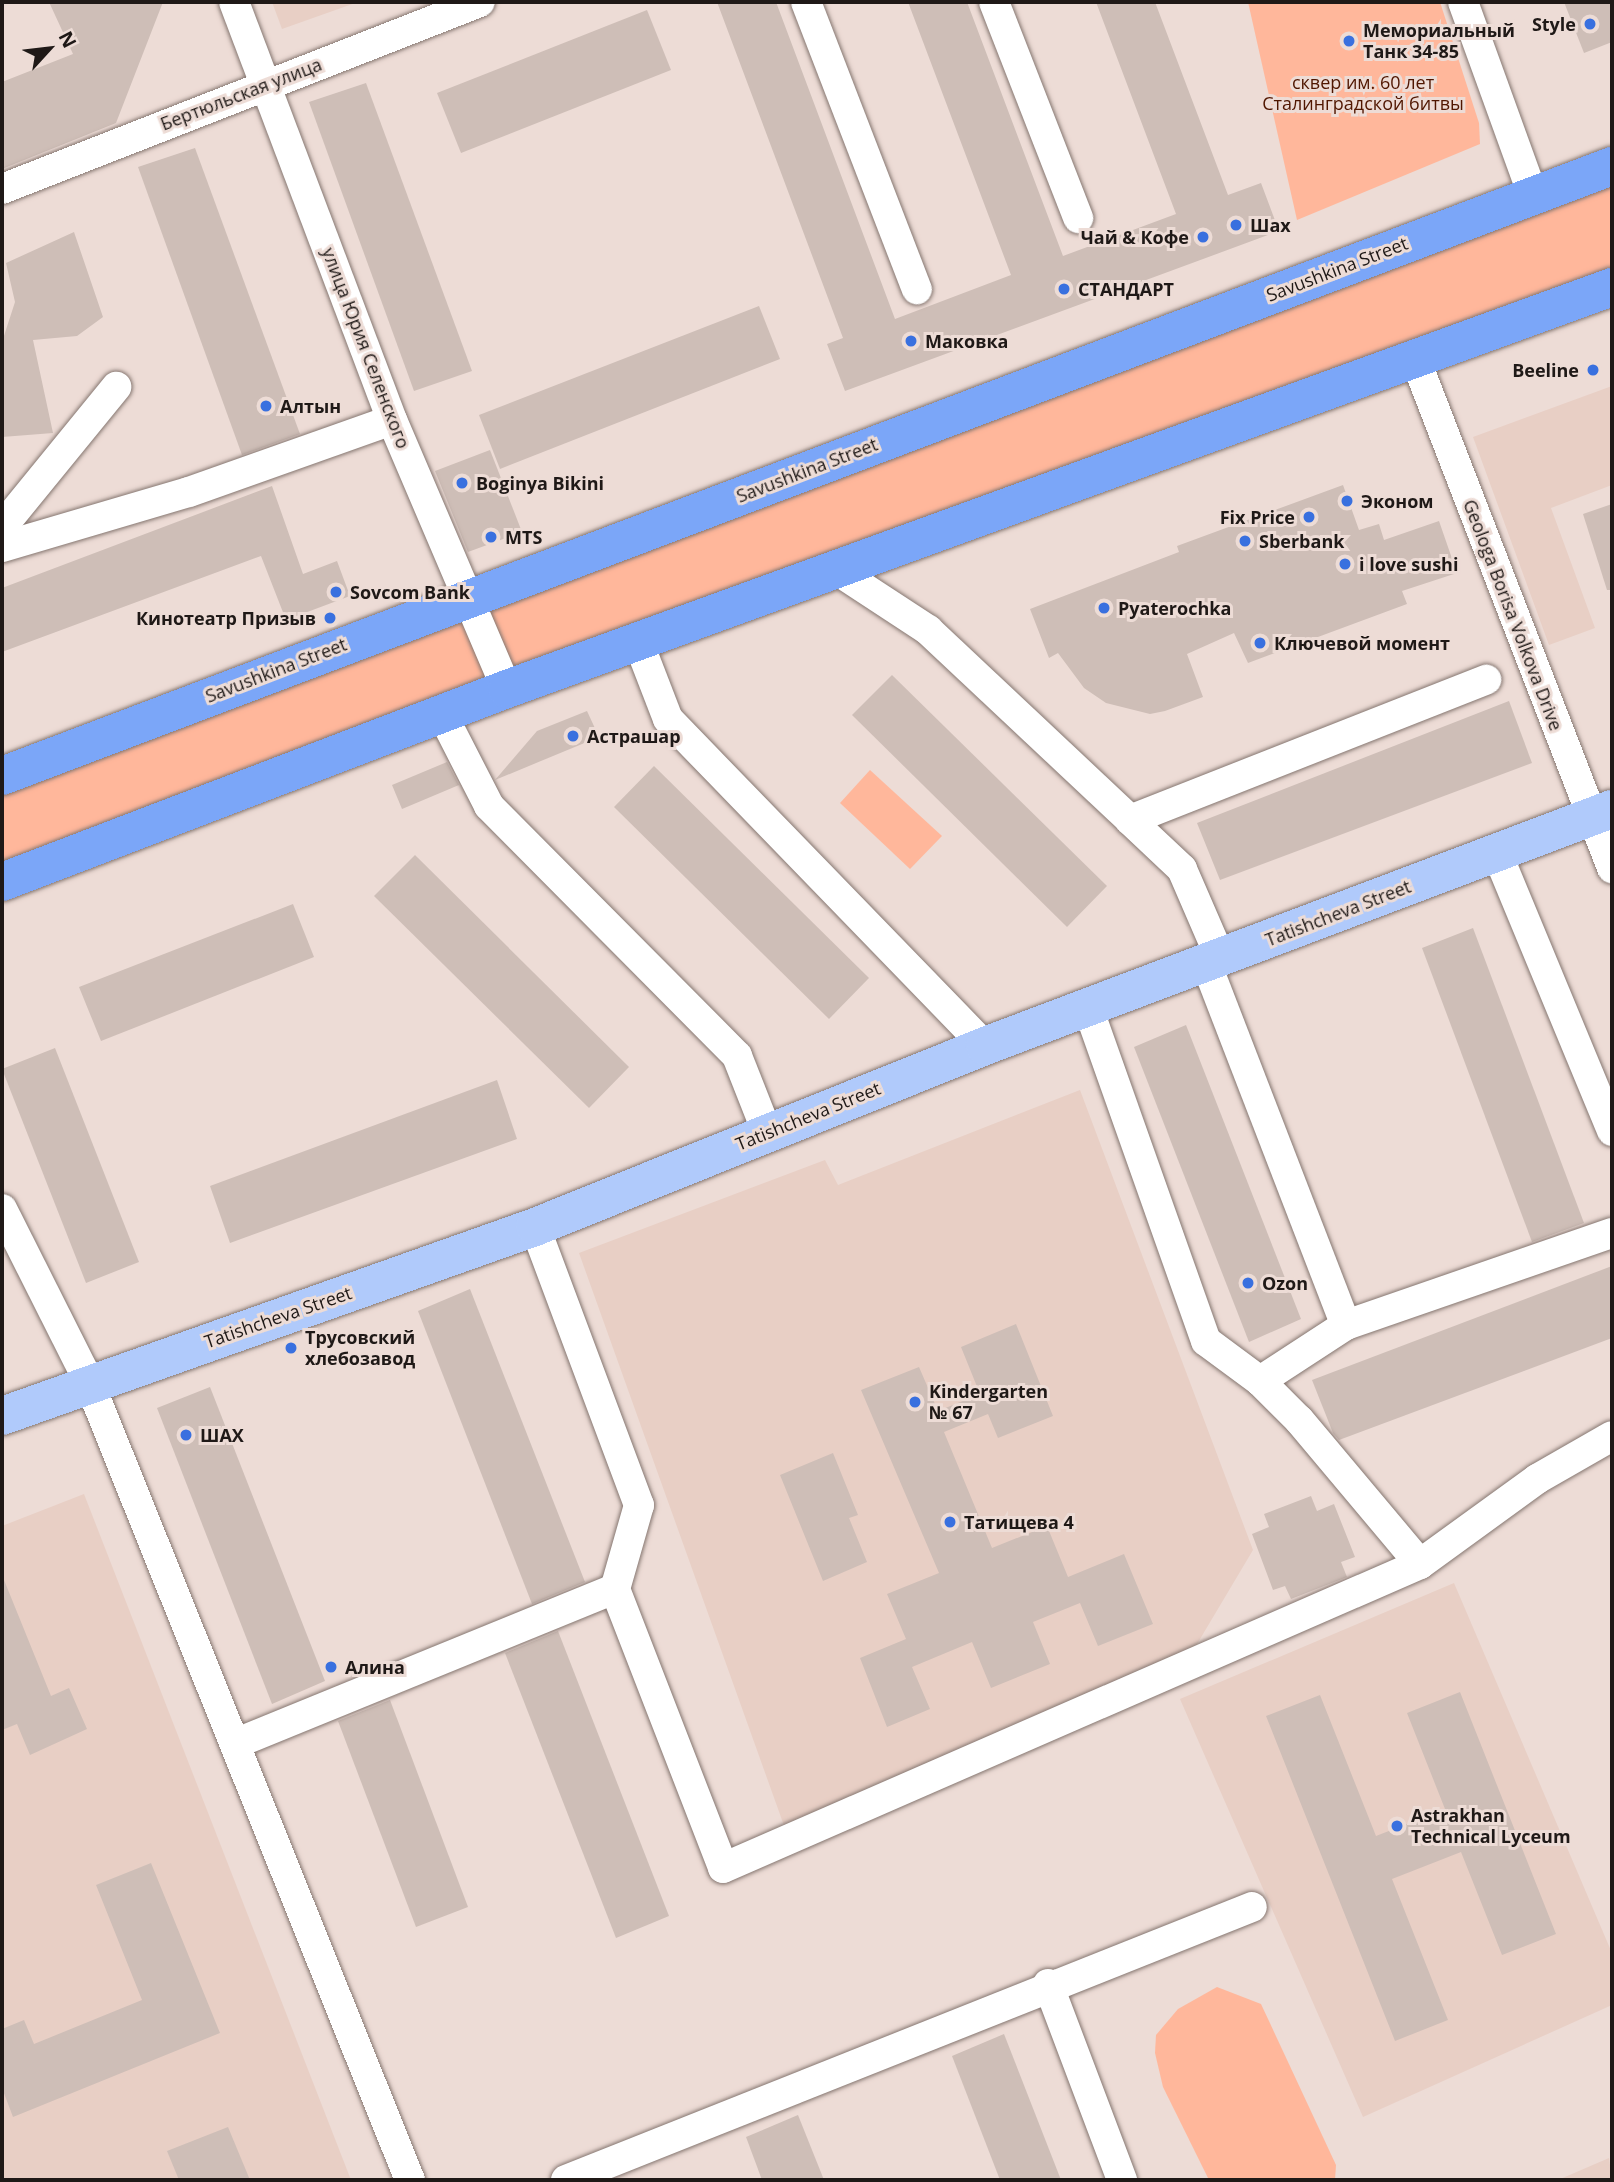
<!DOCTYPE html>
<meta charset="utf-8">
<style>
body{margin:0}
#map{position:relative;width:1614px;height:2182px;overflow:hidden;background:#eddcd6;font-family:"Open Sans",sans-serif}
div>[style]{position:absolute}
.built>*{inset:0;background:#e8cfc5}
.green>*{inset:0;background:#ffb79b}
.building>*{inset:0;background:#cebeb7}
.roads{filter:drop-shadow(0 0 2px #857670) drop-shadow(0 0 2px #857670)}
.minor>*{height:30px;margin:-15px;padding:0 15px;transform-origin:15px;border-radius:15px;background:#fff}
.major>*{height:38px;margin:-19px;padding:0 19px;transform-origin:19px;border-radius:19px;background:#b0cafb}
.highway>*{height:38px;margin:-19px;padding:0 19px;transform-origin:19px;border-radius:19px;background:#7ba6f8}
.dots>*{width:19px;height:19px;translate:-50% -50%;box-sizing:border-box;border:4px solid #eddcd6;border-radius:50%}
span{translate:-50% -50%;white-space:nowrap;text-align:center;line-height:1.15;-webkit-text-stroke:6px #eddcd6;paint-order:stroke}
.poi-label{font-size:18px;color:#1f1917;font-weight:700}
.right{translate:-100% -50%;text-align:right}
.left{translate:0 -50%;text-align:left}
.park-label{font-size:18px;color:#501600}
.street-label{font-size:18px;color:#1f1917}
.frame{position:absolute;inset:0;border:4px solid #1f1917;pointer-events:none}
.north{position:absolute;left:14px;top:14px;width:70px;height:70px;-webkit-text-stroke:5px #eddcd6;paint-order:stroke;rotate:63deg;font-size:19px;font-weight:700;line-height:28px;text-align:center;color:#1f1917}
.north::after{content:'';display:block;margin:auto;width:24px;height:32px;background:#1f1917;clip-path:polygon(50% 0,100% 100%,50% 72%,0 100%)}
</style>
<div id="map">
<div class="built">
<i style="clip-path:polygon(272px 2px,358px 2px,282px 29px)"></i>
<i style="clip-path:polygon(1612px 386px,1612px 485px,1551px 508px,1595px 628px,1549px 645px,1473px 437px)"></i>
<i style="clip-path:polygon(1080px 1090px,1253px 1550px,1181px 1671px,787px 1834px,579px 1253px,825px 1160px,838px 1185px)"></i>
<i style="clip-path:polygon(84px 1494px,351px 2180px,2px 2180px,2px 1526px)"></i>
<i style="clip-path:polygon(1454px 1583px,1612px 1953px,1612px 2005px,1363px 2117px,1180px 1699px)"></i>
<i style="clip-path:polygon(1609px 2158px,1612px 2180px,1558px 2180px)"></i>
</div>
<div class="green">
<i style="clip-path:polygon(1248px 2px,1440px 2px,1479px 123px,1480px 144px,1297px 220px)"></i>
<i style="clip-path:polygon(1612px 168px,1612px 286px,2px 882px,2px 777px)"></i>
<i style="clip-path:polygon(870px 770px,942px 836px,910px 869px,840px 803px)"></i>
<i style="clip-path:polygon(1217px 1987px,1261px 2004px,1336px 2165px,1335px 2180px,1209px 2180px,1163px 2087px,1155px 2053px,1156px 2035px,1178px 2009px)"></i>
</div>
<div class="building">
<i style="clip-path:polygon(49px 2px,163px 2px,116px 123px,2px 169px,2px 82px,73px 54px)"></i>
<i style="clip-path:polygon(717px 2px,776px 2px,895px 319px,1011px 275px,908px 2px,967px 2px,1063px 256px,1176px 214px,1096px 2px,1155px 2px,1228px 195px,1261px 183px,1279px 231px,845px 391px,827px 344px,843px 338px)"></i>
<i style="clip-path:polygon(1564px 2px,1612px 2px,1612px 42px,1584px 53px)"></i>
<i style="clip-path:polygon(647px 10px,671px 70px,461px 153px,437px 93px)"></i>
<i style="clip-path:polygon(366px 83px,472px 371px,414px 391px,309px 102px)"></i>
<i style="clip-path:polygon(195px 148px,300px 434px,242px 455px,138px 167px)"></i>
<i style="clip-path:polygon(74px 232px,103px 317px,77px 336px,33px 340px,53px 433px,2px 437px,2px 342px,15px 302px,6px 263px)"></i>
<i style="clip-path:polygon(759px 306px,780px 359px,500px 469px,479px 415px)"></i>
<i style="clip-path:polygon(490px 450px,522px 532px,468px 552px,435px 471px)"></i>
<i style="clip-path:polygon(1343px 485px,1359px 530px,1379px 524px,1384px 540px,1439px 521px,1457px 573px,1402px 591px,1407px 604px,1248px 663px,1234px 633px,1187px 654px,1203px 697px,1165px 711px,1150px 714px,1106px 703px,1084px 688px,1058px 653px,1049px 658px,1030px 609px,1179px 552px,1177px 546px)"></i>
<i style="clip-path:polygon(272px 486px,303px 574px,337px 561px,350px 596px,286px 620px,261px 556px,2px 652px,2px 588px)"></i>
<i style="clip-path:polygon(1612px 504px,1612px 590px,1607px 590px,1583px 514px)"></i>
<i style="clip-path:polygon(892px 675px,1107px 886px,1067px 927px,852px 715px)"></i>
<i style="clip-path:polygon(1509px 701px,1532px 763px,1220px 880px,1197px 823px)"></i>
<i style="clip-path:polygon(587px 711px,599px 737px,495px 780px,537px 731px)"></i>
<i style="clip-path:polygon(447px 762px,459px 785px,402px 809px,392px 785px)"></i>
<i style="clip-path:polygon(654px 766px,869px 978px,829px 1019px,614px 807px)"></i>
<i style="clip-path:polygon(415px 855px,629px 1067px,589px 1108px,374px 896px)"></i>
<i style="clip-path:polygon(293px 904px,314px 957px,101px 1041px,79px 987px)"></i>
<i style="clip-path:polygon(1473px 928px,1584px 1223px,1532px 1242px,1422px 948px)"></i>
<i style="clip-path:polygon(1186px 1025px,1301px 1319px,1249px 1342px,1134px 1047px)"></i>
<i style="clip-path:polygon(55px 1048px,139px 1262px,86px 1283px,2px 1069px)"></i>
<i style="clip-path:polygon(497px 1080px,517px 1139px,230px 1243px,210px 1186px)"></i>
<i style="clip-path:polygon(1612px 1266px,1612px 1338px,1339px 1440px,1333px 1433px,1312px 1380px)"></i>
<i style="clip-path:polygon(470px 1289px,585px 1582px,532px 1604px,418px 1311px)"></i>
<i style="clip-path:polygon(1016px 1324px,1053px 1416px,998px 1438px,988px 1414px,944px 1432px,992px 1548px,1047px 1526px,1068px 1577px,1124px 1554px,1153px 1624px,1098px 1646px,1080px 1603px,1033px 1622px,1050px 1664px,991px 1688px,972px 1642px,912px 1667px,930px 1709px,887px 1727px,860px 1658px,906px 1639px,887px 1594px,939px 1573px,861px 1390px,919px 1367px,938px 1411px,980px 1394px,961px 1347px)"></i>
<i style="clip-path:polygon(210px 1387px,325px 1681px,272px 1704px,157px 1408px)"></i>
<i style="clip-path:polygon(833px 1453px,858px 1515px,849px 1518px,867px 1562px,823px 1581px,780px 1475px)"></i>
<i style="clip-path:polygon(1311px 1496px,1317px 1511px,1334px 1504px,1355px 1557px,1341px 1562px,1347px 1577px,1291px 1599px,1285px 1586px,1273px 1590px,1252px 1534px,1269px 1527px,1264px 1514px)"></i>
<i style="clip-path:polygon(2px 1575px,51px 1696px,69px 1688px,87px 1729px,30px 1755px,17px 1724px,2px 1730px)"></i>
<i style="clip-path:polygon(558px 1631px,669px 1916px,616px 1938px,505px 1653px)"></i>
<i style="clip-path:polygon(1460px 1692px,1556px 1934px,1502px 1955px,1461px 1852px,1392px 1879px,1448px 2020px,1395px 2041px,1266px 1716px,1320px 1695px,1376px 1836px,1445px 1809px,1407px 1713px)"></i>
<i style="clip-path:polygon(390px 1700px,468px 1907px,416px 1927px,338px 1721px)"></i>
<i style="clip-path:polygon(151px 1863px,220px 2033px,13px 2117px,2px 2088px,2px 2029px,24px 2020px,34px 2044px,142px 2000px,96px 1885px)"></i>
<i style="clip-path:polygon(1004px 2034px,1061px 2180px,1000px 2180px,952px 2056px)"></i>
<i style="clip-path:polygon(798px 2115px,824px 2180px,762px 2180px,746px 2137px)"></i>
<i style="clip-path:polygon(228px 2127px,250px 2180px,179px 2180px,167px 2151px)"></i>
</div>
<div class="roads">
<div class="minor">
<i style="left:234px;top:2px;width:447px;rotate:69.3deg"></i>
<i style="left:392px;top:420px;width:293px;rotate:66.9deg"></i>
<i style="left:806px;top:2px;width:308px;rotate:68.9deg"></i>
<i style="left:994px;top:2px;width:232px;rotate:68.7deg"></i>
<i style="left:1463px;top:2px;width:205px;rotate:70.1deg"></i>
<i style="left:2px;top:189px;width:513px;rotate:-21.37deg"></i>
<i style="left:1416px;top:361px;width:544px;rotate:68.86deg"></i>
<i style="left:2px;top:527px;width:181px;rotate:-50.8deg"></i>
<i style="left:2px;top:547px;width:195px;rotate:-16.4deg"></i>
<i style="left:189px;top:492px;width:215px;rotate:-19.5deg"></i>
<i style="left:838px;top:571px;width:108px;rotate:33.2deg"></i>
<i style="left:928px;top:630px;width:277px;rotate:43.2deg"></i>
<i style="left:639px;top:644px;width:80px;rotate:68.9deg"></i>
<i style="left:668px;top:719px;width:455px;rotate:45.9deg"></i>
<i style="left:442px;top:714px;width:103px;rotate:62.9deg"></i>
<i style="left:489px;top:806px;width:352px;rotate:45.2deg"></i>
<i style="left:737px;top:1056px;width:82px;rotate:68.5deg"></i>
<i style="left:1497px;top:853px;width:301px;rotate:67.5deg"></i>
<i style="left:1220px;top:957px;width:96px;rotate:-113.4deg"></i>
<i style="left:1182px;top:869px;width:71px;rotate:-136.7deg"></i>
<i style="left:1130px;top:820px;width:383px;rotate:-21.5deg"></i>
<i style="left:1206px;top:963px;width:388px;rotate:68.9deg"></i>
<i style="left:2px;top:1209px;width:194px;rotate:63.3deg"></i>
<i style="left:89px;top:1382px;width:860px;rotate:68.09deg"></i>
<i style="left:535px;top:1227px;width:297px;rotate:69.5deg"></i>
<i style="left:639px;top:1505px;width:87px;rotate:105.9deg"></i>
<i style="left:615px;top:1589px;width:299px;rotate:68.8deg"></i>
<i style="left:723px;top:1868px;width:760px;rotate:-23.56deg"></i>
<i style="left:1420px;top:1564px;width:188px;rotate:-130deg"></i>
<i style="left:1299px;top:1420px;width:55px;rotate:-135deg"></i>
<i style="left:1260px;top:1381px;width:67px;rotate:-143.5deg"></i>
<i style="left:1206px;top:1341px;width:354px;rotate:-109.5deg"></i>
<i style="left:1260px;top:1381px;width:103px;rotate:-33.1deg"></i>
<i style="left:1346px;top:1325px;width:281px;rotate:-19.1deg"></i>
<i style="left:1420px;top:1564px;width:145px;rotate:-36deg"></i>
<i style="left:1537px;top:1479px;width:86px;rotate:-29.8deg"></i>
<i style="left:237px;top:1743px;width:408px;rotate:-22.2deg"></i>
<i style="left:1048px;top:1984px;width:210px;rotate:69.3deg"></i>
<i style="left:566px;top:2180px;width:738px;rotate:-21.7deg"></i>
</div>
<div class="major">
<i style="left:2px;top:1416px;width:566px;rotate:-19.52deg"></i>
<i style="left:535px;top:1227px;width:485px;rotate:-21.9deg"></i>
<i style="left:985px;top:1046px;width:670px;rotate:-20.71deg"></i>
</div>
<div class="highway">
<i style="left:2px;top:776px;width:1722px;rotate:-20.75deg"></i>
<i style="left:2px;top:882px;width:541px;rotate:-20.92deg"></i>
<i style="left:507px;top:689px;width:1176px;rotate:-19.99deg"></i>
</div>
</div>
<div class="dots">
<i style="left:1590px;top:24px;background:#3970df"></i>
<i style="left:1349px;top:41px;background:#3970df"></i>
<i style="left:1236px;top:225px;background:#3970df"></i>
<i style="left:1203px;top:237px;background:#3970df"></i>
<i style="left:1064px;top:289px;background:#3970df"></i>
<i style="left:911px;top:341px;background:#3970df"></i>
<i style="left:1593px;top:370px;background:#3970df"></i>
<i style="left:266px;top:406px;background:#3970df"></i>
<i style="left:462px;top:483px;background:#3970df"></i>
<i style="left:1347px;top:501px;background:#3970df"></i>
<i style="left:1309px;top:517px;background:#3970df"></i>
<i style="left:491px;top:537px;background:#3970df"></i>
<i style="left:1245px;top:541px;background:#3970df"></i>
<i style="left:1345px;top:564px;background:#3970df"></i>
<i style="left:336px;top:592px;background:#3970df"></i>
<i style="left:1104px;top:608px;background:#3970df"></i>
<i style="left:330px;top:618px;background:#3970df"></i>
<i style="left:1260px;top:643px;background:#3970df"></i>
<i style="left:573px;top:736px;background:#3970df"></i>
<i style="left:1248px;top:1283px;background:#3970df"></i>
<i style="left:291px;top:1348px;background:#3970df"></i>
<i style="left:915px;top:1402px;background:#3970df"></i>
<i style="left:186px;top:1435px;background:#3970df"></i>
<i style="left:950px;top:1522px;background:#3970df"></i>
<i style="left:331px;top:1667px;background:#3970df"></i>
<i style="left:1397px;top:1826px;background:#3970df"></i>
</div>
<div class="poi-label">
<span class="right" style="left:1576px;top:24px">Style</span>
<span class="left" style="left:1363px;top:41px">Мемориальный<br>Танк 34-85</span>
<span class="left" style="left:1250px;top:225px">Шах</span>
<span class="right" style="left:1189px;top:237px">Чай &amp; Кофе</span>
<span class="left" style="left:1078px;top:289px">СТАНДАРТ</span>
<span class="left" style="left:925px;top:341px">Маковка</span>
<span class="right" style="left:1579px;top:370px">Beeline</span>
<span class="left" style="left:280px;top:406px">Алтын</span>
<span class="left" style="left:476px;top:483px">Boginya Bikini</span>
<span class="left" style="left:1361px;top:501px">Эконом</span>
<span class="right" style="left:1295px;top:517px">Fix Price</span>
<span class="left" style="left:505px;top:537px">MTS</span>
<span class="left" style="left:1259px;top:541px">Sberbank</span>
<span class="left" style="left:1359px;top:564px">i love sushi</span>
<span class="left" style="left:350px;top:592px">Sovcom Bank</span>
<span class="left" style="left:1118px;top:608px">Pyaterochka</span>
<span class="right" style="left:316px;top:618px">Кинотеатр Призыв</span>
<span class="left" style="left:1274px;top:643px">Ключевой момент</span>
<span class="left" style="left:587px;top:736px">Астрашар</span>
<span class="left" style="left:1262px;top:1283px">Ozon</span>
<span class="left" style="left:305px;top:1348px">Трусовский<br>хлебозавод</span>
<span class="left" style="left:929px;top:1402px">Kindergarten<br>№ 67</span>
<span class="left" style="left:200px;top:1435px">ШАХ</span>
<span class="left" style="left:964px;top:1522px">Татищева 4</span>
<span class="left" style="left:345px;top:1667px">Алина</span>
<span class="left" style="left:1411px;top:1826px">Astrakhan<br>Technical Lyceum</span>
</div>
<div class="park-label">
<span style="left:1363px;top:93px">сквер им. 60 лет<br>Сталинградской битвы</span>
</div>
<div class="street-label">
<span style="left:241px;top:94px;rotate:-21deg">Бертюльская улица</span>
<span style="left:1337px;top:269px;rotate:-21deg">Savushkina Street</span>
<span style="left:366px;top:348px;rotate:69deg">улица Юрия Селенского</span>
<span style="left:807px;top:470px;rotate:-21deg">Savushkina Street</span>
<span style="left:1513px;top:615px;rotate:69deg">Geologa Borisa Volkova Drive</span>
<span style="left:276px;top:670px;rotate:-21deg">Savushkina Street</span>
<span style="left:1338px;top:913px;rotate:-21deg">Tatishcheva Street</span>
<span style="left:808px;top:1116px;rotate:-22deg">Tatishcheva Street</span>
<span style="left:278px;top:1317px;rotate:-19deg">Tatishcheva Street</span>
</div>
<div class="frame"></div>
<div class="north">N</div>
</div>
